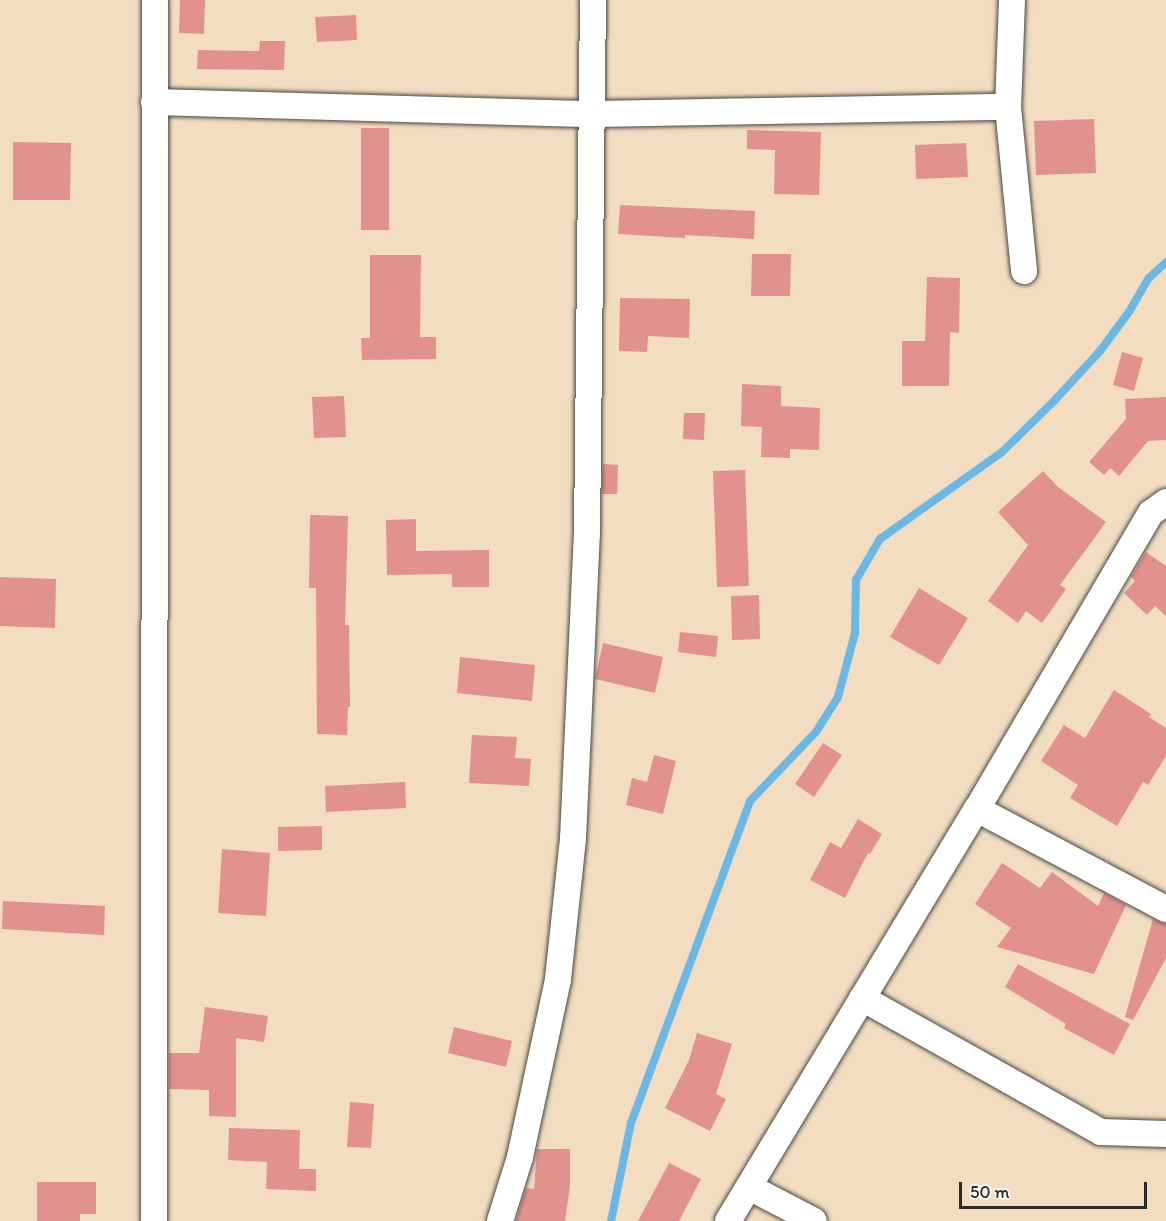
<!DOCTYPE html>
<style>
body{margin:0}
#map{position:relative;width:1166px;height:1221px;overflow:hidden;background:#f2ddc0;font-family:Itim,sans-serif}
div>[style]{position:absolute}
.stream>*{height:8px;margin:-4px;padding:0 4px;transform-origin:4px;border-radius:4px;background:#6cb8e5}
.building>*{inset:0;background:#e2918f}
.roads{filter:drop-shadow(0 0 2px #494641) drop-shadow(0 0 2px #494641)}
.street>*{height:26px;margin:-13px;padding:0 13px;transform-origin:13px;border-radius:13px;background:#fff}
span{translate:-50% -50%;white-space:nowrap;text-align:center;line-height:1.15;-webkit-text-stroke:4.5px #fbf7ec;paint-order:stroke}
.scale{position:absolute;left:959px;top:1182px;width:188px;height:27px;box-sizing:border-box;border:3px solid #2b2b2b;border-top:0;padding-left:8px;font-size:18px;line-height:21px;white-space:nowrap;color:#2b2b2b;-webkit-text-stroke:4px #fbf7ec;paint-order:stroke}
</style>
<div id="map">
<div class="stream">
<i style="left:611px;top:1221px;width:100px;rotate:-78.5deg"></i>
<i style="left:631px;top:1123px;width:343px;rotate:-69.7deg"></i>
<i style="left:750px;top:801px;width:95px;rotate:-46.3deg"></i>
<i style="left:816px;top:732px;width:41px;rotate:-57.8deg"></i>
<i style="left:838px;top:697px;width:66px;rotate:-75.1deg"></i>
<i style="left:855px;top:633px;width:53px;rotate:-88.9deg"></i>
<i style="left:856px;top:580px;width:48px;rotate:-59.7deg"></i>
<i style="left:880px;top:539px;width:150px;rotate:-35.5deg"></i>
<i style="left:1002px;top:452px;width:73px;rotate:-44.4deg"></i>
<i style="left:1054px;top:401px;width:68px;rotate:-47.4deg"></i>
<i style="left:1100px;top:351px;width:49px;rotate:-53.4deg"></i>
<i style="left:1129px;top:312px;width:39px;rotate:-60deg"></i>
<i style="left:1149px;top:278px;width:23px;rotate:-43deg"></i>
</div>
<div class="building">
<i style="clip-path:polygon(180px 0,205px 0,204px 34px,179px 33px)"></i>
<i style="clip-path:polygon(356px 15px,357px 40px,317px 42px,315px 17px)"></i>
<i style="clip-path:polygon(260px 41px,285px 41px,284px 70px,197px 69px,198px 50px,259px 51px)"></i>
<i style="clip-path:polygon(1094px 119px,1096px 173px,1036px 175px,1034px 121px)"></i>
<i style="clip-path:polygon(361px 128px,389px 128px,389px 230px,361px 230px)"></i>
<i style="clip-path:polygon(747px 130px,821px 132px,819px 195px,774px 194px,775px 150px,747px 149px)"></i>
<i style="clip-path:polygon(13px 142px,71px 143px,70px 200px,13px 200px)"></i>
<i style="clip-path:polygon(966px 143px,968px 177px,916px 179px,915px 145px)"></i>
<i style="clip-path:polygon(620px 205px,755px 211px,754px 239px,685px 235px,685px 238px,618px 234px)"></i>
<i style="clip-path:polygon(752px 254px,791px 254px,790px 296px,751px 296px)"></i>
<i style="clip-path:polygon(370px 255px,421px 255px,420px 337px,436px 337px,436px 359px,362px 360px,361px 338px,370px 338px)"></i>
<i style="clip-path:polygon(927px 277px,960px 278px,959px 333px,950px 332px,949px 386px,902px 386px,902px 341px,925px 341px)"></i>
<i style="clip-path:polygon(620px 298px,690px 299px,689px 338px,648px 336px,647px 352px,619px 351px)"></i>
<i style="clip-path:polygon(1122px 352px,1143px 358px,1134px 391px,1113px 385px)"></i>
<i style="clip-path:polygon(742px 384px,781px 386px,781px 406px,820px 408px,819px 450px,790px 449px,790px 458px,761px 457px,762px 427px,741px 426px)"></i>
<i style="clip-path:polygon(344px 396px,346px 437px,314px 438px,312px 397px)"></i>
<i style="clip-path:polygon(1166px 397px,1166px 440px,1148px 441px,1119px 476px,1110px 468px,1104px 475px,1089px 462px,1126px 419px,1125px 399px)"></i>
<i style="clip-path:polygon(684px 413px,705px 413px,704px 440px,683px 439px)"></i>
<i style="clip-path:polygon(603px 464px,618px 465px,617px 494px,602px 494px)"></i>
<i style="clip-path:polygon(745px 470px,749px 586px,717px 587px,713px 471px)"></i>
<i style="clip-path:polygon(1043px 471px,1058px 487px,1106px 522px,1060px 585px,1066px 589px,1042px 623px,1026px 611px,1018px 623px,988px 601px,1028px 545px,998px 512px)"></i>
<i style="clip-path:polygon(310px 515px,348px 516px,345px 625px,349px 625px,350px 707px,348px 707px,347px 735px,317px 734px,316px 588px,309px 588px)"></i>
<i style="clip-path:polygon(416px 519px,416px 551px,489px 550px,489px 587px,452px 587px,452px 574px,387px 575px,386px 520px)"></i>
<i style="clip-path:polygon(1146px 552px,1166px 566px,1166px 616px,1155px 606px,1147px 615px,1124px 593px,1135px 581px,1131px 577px)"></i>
<i style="clip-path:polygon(0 577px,56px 579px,55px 628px,0 626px)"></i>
<i style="clip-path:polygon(919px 588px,968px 618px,939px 665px,890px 637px)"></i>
<i style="clip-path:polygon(759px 595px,760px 639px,732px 640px,731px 596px)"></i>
<i style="clip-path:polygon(680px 632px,718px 636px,716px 657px,678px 652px)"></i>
<i style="clip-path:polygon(603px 643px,663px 657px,655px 693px,595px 679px)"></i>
<i style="clip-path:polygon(460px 657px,535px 665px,532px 701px,457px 693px)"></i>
<i style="clip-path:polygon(1114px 690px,1151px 714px,1149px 717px,1166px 728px,1166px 756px,1148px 785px,1143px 782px,1117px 826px,1070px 798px,1078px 785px,1041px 761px,1064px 725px,1085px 738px)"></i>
<i style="clip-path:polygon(472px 735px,517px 737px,515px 758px,531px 759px,529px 786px,469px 783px)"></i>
<i style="clip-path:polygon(823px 743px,842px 755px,814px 797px,795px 784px)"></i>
<i style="clip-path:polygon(654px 755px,676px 761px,663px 814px,626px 805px,632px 778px,647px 782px)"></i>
<i style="clip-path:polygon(405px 782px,406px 808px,326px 812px,325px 786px)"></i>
<i style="clip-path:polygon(858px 819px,882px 834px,870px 854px,868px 853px,845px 898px,810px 880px,830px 842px,841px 848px)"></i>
<i style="clip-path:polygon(322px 826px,322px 850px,278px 851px,278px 827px)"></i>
<i style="clip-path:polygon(222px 849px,270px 853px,266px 916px,218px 913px)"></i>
<i style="clip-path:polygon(1002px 863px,1040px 888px,1052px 872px,1098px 906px,1104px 893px,1126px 905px,1094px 974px,997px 947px,1011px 928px,975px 904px)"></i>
<i style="clip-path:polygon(3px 901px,105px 906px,104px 935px,2px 929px)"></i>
<i style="clip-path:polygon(1153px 919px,1166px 924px,1166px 958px,1133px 1020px,1125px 1017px)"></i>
<i style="clip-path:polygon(1018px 964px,1130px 1024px,1114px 1055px,1064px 1028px,1066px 1024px,1005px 987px)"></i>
<i style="clip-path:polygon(205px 1007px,268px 1016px,264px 1042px,236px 1038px,236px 1117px,209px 1116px,209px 1090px,169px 1089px,169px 1053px,199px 1053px)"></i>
<i style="clip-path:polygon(454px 1027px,512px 1041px,506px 1067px,448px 1053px)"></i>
<i style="clip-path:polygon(697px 1033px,732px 1044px,716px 1094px,726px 1099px,710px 1131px,665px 1108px,689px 1060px)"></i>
<i style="clip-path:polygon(350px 1102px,374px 1104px,371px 1148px,347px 1147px)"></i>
<i style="clip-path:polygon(229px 1128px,300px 1130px,299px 1169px,316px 1169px,316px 1191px,266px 1189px,267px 1162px,228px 1160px)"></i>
<i style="clip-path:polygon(537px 1149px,570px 1149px,570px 1186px,565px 1221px,516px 1221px,526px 1188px,534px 1189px)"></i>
<i style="clip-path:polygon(669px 1163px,701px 1179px,679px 1221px,638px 1221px)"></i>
<i style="clip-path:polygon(37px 1182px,96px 1182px,96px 1214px,80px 1214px,80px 1221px,37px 1221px)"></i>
</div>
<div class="roads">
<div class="street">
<i style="left:1012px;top:0;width:107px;rotate:92.1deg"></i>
<i style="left:1008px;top:107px;width:165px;rotate:84.4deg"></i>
<i style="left:154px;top:102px;width:439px;rotate:1.6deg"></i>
<i style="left:593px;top:114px;width:415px;rotate:-1deg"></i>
<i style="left:977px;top:809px;width:214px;rotate:27.9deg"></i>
<i style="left:862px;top:998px;width:274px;rotate:29.3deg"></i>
<i style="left:1101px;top:1132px;width:65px;rotate:1.8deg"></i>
<i style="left:749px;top:1187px;width:73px;rotate:27.6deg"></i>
<i style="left:154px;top:1221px;width:1221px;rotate:-89.95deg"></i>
<i style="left:500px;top:1221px;width:67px;rotate:-72.6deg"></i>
<i style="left:520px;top:1157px;width:182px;rotate:-77.9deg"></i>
<i style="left:558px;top:979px;width:141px;rotate:-83.9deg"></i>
<i style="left:573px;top:839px;width:305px;rotate:-87.4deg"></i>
<i style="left:587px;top:534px;width:534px;rotate:-89.36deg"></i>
<i style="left:728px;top:1221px;width:481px;rotate:-58.9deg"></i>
<i style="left:977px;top:809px;width:343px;rotate:-59.6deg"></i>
<i style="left:1151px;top:513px;width:19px;rotate:-36deg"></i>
</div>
</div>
<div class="scale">50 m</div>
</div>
